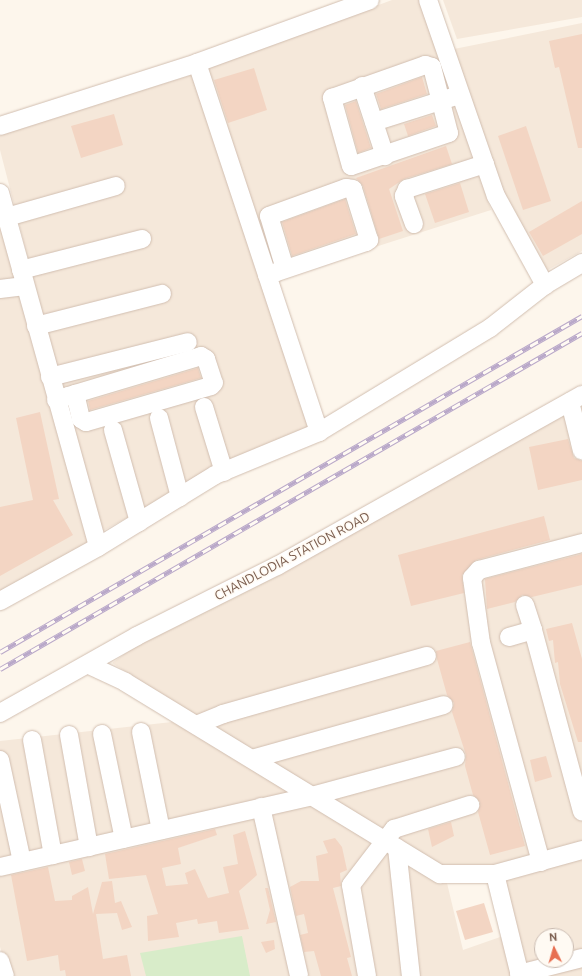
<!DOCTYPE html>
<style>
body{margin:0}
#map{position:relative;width:582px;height:976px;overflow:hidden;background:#fdf6ec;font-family:Ubuntu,sans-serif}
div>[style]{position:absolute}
.residential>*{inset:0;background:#f5e8da}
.green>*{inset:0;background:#d8ecc9}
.building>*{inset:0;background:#f3d5c3}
.roads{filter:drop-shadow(0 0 1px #d1beb0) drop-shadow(0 0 1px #d1beb0)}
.minor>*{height:18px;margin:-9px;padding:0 9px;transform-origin:9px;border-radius:9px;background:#fff}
.rail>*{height:4.5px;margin-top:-2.25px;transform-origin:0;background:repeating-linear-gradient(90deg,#fffaf3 0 9px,#b9a8c9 0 18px);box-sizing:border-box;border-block:1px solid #b9a8c9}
span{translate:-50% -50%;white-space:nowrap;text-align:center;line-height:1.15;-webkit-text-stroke:3px #fffaf3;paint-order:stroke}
.street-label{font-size:13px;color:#7a5c4d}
.north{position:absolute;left:534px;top:928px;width:40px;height:40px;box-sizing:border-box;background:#fffaf3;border:1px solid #cabbb1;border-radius:50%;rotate:355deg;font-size:11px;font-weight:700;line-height:16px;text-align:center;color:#7a5c4d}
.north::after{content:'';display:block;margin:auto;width:14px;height:18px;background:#e76f51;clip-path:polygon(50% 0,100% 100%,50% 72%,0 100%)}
</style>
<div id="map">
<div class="residential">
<i style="clip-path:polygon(392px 0,422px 0,491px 210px,278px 278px,204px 70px)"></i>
<i style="clip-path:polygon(443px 0,582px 0,582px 17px,457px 39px)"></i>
<i style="clip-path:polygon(582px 23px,582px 251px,546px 271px,502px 192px,454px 49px)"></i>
<i style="clip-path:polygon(195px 74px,316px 430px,213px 471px,99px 533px,0 150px,0 134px)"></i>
<i style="clip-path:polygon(0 220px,88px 543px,0 594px)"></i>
<i style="clip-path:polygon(582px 399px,582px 846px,496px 870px,439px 868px,112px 663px,140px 643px)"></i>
<i style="clip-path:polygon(172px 722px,447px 883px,463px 950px,503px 936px,515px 976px,10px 976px,0 947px,0 741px)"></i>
<i style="clip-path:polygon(evenodd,582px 855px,582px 976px,527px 976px,500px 878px,582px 855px,542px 936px,566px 936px,566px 960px,542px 960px,542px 936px)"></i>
</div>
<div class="green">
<i style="clip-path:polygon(242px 936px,250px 976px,146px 976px,140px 953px)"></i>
</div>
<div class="building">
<i style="clip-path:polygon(582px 34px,582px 148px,578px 148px,559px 67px,555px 68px,549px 41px)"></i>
<i style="clip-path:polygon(254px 68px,267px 110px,228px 123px,214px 80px)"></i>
<i style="clip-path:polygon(422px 77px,427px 94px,381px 109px,376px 94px)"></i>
<i style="clip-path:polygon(356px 101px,371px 148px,358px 153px,345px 105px)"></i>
<i style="clip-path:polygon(114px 114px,123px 145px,81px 158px,71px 126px)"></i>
<i style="clip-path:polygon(432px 115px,436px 126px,408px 136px,404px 124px)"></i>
<i style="clip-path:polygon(526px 126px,551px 201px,523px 210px,498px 136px)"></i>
<i style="clip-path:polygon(446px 146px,452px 164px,404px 179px,389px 189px,403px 231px,379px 239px,363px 186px,356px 178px)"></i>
<i style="clip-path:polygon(460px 183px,469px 212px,435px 223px,425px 194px)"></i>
<i style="clip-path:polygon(345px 199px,356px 234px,292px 256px,282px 222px)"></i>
<i style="clip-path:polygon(582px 201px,582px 234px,543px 256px,529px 232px)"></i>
<i style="clip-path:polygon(198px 368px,201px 378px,90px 410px,88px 401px)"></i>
<i style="clip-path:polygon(40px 412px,59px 499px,53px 500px,73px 535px,0 576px,0 507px,33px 500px,16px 418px)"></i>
<i style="clip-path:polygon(568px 439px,574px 458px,582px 461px,582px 480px,538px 490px,529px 447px)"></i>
<i style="clip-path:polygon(544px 516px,550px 540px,476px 560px,462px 575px,464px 593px,411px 606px,398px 555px)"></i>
<i style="clip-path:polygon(582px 554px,582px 585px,532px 597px,522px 595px,515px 602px,487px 609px,485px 579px)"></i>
<i style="clip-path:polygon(572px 623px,582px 659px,582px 742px,578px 742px,560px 684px,558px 662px,555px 663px,553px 640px,549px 641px,546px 629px)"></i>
<i style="clip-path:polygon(470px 642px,525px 846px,490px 855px,478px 812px,480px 802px,473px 795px,465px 766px,466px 755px,452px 712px,454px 703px,447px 695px,437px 659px,436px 651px)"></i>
<i style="clip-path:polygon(546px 756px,552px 777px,535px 782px,530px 760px)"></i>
<i style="clip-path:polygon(451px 822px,454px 836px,432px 847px,428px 829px)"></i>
<i style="clip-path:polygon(215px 829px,217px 835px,178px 848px,181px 864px,162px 868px,166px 886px,188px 884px,185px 873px,195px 869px,208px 898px,229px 893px,223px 867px,238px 864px,233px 835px,245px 831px,257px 875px,239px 891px,249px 929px,219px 933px,217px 921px,198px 924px,197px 919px,176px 923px,179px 937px,148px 941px,147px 916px,158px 914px,146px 875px,109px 879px,105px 854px)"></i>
<i style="clip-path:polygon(335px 838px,342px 847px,347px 870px,340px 873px,341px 886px,333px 888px,351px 957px,347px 958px,352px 976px,321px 976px,314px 951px,304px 952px,300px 935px,308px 933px,306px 923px,304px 914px,296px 916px,290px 887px,301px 881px,319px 881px,316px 856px,328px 853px,323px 841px)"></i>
<i style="clip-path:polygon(82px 859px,85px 871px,72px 875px,69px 862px)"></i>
<i style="clip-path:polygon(48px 867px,55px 901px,72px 900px,72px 896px,88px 887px,93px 914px,102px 882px,112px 881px,115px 903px,121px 901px,132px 927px,122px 930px,117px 913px,96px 914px,103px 959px,127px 955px,131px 976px,66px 976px,65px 970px,60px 971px,58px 955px,27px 961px,11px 875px)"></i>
<i style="clip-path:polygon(265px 888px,268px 888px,276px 922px,266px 924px,270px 910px)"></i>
<i style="clip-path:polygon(484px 903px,493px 932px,465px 940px,456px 911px)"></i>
<i style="clip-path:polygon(274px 940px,275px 949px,266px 953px,261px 942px)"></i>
</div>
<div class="roads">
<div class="minor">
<i style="left:428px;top:0;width:207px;rotate:70.9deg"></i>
<i style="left:496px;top:196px;width:102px;rotate:61.2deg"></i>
<i style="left:197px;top:63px;width:389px;rotate:71.7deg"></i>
<i style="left:425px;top:65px;width:7px;rotate:16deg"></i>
<i style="left:432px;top:67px;width:68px;rotate:75.6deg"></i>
<i style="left:449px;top:133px;width:103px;rotate:161.4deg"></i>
<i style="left:351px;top:166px;width:71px;rotate:-105.6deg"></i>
<i style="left:332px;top:98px;width:99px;rotate:-19.5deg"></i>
<i style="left:362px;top:86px;width:74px;rotate:71.8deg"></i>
<i style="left:374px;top:122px;width:83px;rotate:-17.6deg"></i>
<i style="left:0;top:126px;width:207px;rotate:-17.7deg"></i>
<i style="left:197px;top:63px;width:184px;rotate:-20deg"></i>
<i style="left:0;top:193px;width:367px;rotate:74.5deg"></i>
<i style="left:98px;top:547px;width:112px;rotate:151.1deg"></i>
<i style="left:7px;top:217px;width:113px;rotate:-15.9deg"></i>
<i style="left:414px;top:224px;width:30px;rotate:-110deg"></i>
<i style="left:404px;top:196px;width:8px;rotate:-67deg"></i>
<i style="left:407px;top:189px;width:82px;rotate:-17.8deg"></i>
<i style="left:21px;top:270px;width:125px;rotate:-14.4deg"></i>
<i style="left:267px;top:275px;width:10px;rotate:-17deg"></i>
<i style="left:277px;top:272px;width:94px;rotate:-18.6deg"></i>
<i style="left:366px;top:242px;width:4px;rotate:-34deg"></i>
<i style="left:369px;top:240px;width:53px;rotate:-107.4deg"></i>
<i style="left:353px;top:189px;width:7px;rotate:-172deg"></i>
<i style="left:346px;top:188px;width:82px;rotate:160deg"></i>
<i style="left:269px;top:216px;width:55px;rotate:73.2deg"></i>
<i style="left:0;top:289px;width:25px;rotate:-7deg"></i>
<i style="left:36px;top:326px;width:130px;rotate:-14.3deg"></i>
<i style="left:50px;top:377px;width:142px;rotate:-14.2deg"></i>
<i style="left:56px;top:400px;width:13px;rotate:-18deg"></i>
<i style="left:68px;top:396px;width:139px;rotate:-16.7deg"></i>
<i style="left:201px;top:356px;width:6px;rotate:31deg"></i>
<i style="left:206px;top:359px;width:25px;rotate:72deg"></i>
<i style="left:214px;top:383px;width:4px;rotate:135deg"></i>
<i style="left:211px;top:386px;width:130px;rotate:163.9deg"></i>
<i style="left:86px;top:422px;width:6px;rotate:-149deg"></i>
<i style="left:81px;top:419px;width:26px;rotate:-103deg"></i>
<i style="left:570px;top:402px;width:50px;rotate:76.2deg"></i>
<i style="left:204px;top:407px;width:68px;rotate:72.9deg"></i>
<i style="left:159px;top:418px;width:82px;rotate:75.1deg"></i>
<i style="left:113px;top:430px;width:96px;rotate:74.2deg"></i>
<i style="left:98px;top:547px;width:137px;rotate:-31.6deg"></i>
<i style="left:215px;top:475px;width:113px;rotate:-22.5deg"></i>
<i style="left:319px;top:432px;width:200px;rotate:-31.3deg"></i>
<i style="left:490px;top:328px;width:70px;rotate:-38deg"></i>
<i style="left:545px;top:285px;width:43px;rotate:-30.7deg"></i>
<i style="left:525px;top:605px;width:26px;rotate:72deg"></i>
<i style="left:509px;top:637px;width:25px;rotate:-16deg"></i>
<i style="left:533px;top:630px;width:188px;rotate:74.9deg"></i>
<i style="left:89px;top:665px;width:40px;rotate:25deg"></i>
<i style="left:125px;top:682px;width:369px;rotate:31.4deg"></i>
<i style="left:440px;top:874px;width:55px"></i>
<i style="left:495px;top:874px;width:90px;rotate:-15.4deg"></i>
<i style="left:0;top:713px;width:157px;rotate:-29.3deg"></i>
<i style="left:137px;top:636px;width:157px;rotate:-26.6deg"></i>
<i style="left:277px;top:566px;width:350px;rotate:-29.3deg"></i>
<i style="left:196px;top:725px;width:29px;rotate:-22deg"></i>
<i style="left:223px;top:714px;width:212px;rotate:-15.9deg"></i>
<i style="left:141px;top:732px;width:100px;rotate:78.5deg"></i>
<i style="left:102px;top:734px;width:107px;rotate:78.2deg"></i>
<i style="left:69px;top:735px;width:114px;rotate:79.9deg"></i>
<i style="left:32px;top:740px;width:117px;rotate:79.7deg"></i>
<i style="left:252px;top:759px;width:199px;rotate:-15.7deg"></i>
<i style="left:0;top:760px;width:104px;rotate:77.8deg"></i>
<i style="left:261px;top:807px;width:173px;rotate:77.3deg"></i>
<i style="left:397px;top:848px;width:129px;rotate:83.8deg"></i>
<i style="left:541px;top:862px;width:227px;rotate:-105.3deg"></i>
<i style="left:481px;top:643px;width:66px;rotate:-97.9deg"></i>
<i style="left:472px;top:578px;width:11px;rotate:-49deg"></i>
<i style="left:479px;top:570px;width:106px;rotate:-14.7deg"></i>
<i style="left:0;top:867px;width:320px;rotate:-12.8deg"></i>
<i style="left:312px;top:796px;width:149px;rotate:-15.2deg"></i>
<i style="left:495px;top:874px;width:105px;rotate:76.2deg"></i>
<i style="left:0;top:961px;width:16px;rotate:72deg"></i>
<i style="left:519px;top:974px;width:65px;rotate:-14.3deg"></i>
<i style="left:367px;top:976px;width:92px;rotate:-100deg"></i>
<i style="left:351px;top:885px;width:71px;rotate:-52.5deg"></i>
<i style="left:394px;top:829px;width:80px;rotate:-17.5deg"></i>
</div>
</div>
<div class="rail">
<i style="left:0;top:652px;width:672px;rotate:-30deg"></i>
<i style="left:0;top:669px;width:672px;rotate:-30deg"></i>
</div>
<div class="street-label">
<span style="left:292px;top:556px;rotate:-28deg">CHANDLODIA STATION ROAD</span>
</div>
<div class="north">N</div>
</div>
